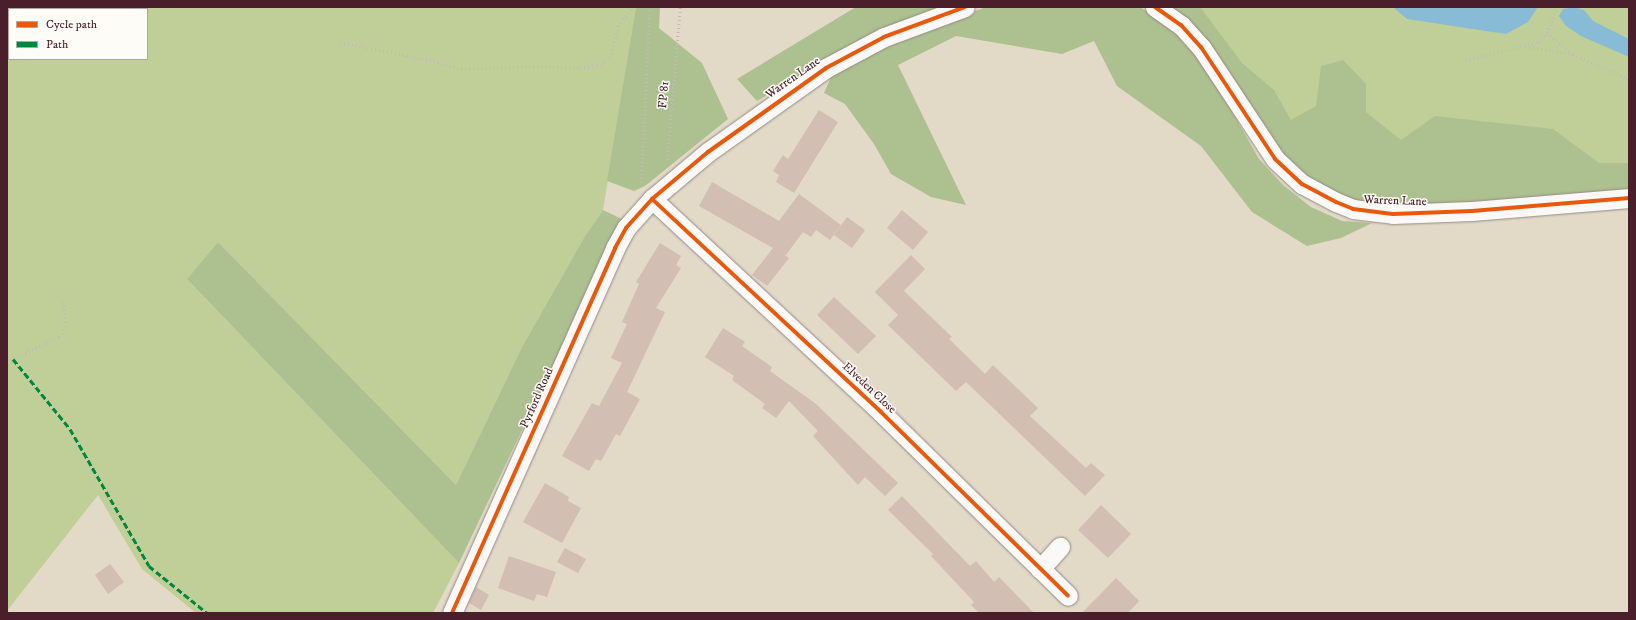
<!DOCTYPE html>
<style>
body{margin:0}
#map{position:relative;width:1636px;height:620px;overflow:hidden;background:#e2d9c7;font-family:"IM FELL DW Pica",serif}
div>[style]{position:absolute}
.green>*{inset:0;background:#bfcf97}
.forest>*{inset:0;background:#adc08f}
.water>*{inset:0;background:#88bbd5}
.building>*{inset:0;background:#d2beb2}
.path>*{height:2.5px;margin-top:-1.25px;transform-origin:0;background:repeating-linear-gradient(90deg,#c2bbb9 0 1px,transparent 0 4px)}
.roads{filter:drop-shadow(0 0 1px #958a82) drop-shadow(0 0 1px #958a82)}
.minor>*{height:19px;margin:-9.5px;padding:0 9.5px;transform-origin:9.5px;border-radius:9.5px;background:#fbf9f7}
.quiet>*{height:3px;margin-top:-1.5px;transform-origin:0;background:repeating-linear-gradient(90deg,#00873e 0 6px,transparent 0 9px)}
.cycleway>*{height:4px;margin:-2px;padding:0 2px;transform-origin:2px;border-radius:2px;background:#e8590c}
span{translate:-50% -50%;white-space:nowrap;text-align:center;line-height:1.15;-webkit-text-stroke:3px #fdfcf7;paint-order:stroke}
.street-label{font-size:12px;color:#4a1f2b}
.frame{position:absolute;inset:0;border:8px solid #4a1f2b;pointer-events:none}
.legend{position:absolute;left:8px;top:8px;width:140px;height:52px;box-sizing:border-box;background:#fdfcf7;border:1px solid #b5a4a5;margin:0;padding:5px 7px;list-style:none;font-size:12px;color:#4a1f2b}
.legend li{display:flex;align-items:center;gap:8px;height:20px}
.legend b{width:20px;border:1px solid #b5a4a5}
</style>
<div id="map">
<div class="green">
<i style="clip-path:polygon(evenodd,7px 7px,636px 7px,603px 210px,585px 236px,522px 347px,456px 485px,218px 242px,187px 279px,459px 563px,433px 613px,196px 613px,142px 569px,98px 495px,7px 611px,7px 7px,9px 9px,147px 9px,147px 59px,9px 59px,9px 9px)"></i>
<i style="clip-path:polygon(1172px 7px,1629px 7px,1629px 192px,1350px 200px)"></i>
</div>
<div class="forest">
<i style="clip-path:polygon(636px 7px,660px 7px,659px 28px,702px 63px,728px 119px,645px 186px,634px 191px,607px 181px)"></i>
<i style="clip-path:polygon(856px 7px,942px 7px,838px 52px,757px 101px,737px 79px)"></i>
<i style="clip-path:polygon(986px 7px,1140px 7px,1165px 22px,1189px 44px,1211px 75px,1259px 159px,1283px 185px,1311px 207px,1342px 221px,1372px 223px,1341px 238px,1307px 246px,1252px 212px,1201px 146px,1117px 86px,1094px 41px,1062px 54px,956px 36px,898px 65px,966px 205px,931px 197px,891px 174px,874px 144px,845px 104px,824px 93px,832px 75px,888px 44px)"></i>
<i style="clip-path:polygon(1172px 7px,1200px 7px,1242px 63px,1274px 90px,1291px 120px,1316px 106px,1321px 66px,1343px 60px,1366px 84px,1366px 112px,1401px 140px,1435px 116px,1553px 129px,1599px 163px,1629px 163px,1629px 192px,1545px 199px,1388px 205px,1350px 200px,1296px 171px,1271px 145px,1206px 41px)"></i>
<i style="clip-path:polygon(603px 210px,622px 219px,459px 563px,187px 279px,218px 242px,456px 485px,522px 347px,585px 236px)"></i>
</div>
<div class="water">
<i style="clip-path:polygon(1393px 7px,1538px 7px,1528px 22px,1506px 34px,1407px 19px)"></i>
<i style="clip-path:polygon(1574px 7px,1584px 10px,1593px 21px,1629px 39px,1629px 57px,1581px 36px,1566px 26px,1559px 16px,1563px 9px)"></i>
</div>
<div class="building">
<i style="clip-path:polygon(819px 110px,838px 122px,794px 193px,776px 182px,779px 175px,773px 171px,783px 155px,788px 159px)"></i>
<i style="clip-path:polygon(712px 182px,779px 221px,799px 194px,841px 225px,830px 240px,816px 230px,811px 237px,803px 232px,786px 255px,783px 254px,789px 258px,767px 286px,752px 275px,773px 248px,699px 206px)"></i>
<i style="clip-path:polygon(902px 210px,928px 232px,913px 250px,887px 228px)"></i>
<i style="clip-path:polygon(847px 217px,865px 230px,852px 248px,834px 235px)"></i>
<i style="clip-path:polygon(660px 243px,681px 256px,676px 265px,681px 268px,656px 308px,665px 312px,627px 392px,640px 399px,620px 436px,616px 434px,601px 461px,596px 459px,589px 471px,562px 456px,592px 403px,599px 406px,622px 363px,611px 358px,627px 324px,622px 322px,639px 284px,636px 282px)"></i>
<i style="clip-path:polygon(911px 255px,925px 269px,904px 291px,952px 337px,949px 339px,985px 374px,993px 365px,1038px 408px,1030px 416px,1086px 468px,1091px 463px,1105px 475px,1085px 496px,966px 382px,956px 391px,888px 325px,898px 315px,875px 292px)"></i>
<i style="clip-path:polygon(834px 297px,876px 336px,858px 354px,817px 315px)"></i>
<i style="clip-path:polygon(723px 328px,745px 342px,742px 346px,772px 367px,770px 371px,816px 404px,898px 483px,885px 496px,865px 477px,858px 485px,813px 436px,818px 431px,789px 401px,776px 418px,762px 408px,765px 404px,732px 380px,734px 376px,705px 357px)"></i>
<i style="clip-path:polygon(545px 483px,569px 497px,568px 501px,581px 508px,562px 543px,523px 522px)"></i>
<i style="clip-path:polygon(902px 496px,970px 566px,976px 561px,994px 582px,999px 577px,1034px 613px,979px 613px,971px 605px,974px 602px,931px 556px,933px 554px,888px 510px)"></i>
<i style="clip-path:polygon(1101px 505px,1131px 534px,1108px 558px,1078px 530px)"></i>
<i style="clip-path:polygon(565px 548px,586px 559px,578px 573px,557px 562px)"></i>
<i style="clip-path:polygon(509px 556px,556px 572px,547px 597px,537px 594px,534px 601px,498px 588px)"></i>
<i style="clip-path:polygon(110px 564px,124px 582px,108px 594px,95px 575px)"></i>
<i style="clip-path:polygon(1116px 578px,1139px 601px,1128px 613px,1082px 613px)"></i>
<i style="clip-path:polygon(476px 587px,489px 595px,481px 610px,469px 603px)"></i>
</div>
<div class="path">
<i style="left:1547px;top:33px;width:33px;rotate:39deg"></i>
<i style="left:340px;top:42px;width:96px;rotate:11.4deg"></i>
<i style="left:434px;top:61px;width:28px;rotate:17deg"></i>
<i style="left:461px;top:69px;width:76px;rotate:-2.3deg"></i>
<i style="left:537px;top:66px;width:43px;rotate:2.7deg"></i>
<i style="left:580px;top:68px;width:24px;rotate:-12deg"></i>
<i style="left:603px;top:63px;width:12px;rotate:-48deg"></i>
<i style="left:611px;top:54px;width:29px;rotate:-76deg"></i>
<i style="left:618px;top:26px;width:24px;rotate:-52deg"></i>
<i style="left:1529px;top:47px;width:45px;rotate:9deg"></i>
<i style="left:1573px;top:54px;width:61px;rotate:24.1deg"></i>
<i style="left:1466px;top:60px;width:75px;rotate:-13.9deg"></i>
<i style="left:1539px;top:42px;width:12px;rotate:-48deg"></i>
<i style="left:1547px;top:33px;width:28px;rotate:-69deg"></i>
<i style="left:667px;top:160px;width:154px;rotate:-85.1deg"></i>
<i style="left:641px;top:183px;width:176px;rotate:-87.1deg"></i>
<i style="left:7px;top:356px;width:6px;rotate:31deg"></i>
<i style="left:7px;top:362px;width:58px;rotate:-25.7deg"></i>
<i style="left:59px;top:337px;width:12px;rotate:-55deg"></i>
<i style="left:66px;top:327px;width:27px;rotate:-96deg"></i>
</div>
<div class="roads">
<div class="minor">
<i style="left:1155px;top:7px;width:32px;rotate:35deg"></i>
<i style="left:1181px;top:25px;width:30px;rotate:48deg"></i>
<i style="left:1201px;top:47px;width:134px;rotate:56.5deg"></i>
<i style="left:1275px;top:159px;width:37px;rotate:43deg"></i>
<i style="left:1302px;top:184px;width:38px;rotate:28deg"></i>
<i style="left:1336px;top:202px;width:18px;rotate:22deg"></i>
<i style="left:1353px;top:209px;width:40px;rotate:7.1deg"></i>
<i style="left:1393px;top:214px;width:79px;rotate:-2.2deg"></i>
<i style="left:1472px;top:211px;width:158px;rotate:-4.7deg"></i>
<i style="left:652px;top:199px;width:313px;rotate:42.9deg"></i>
<i style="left:881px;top:412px;width:262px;rotate:44.5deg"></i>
<i style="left:1040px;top:569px;width:30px;rotate:-48deg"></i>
<i style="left:452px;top:613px;width:400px;rotate:-65.9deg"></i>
<i style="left:615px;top:248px;width:23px;rotate:-61deg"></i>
<i style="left:626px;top:228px;width:39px;rotate:-48deg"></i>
<i style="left:652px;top:199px;width:73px;rotate:-40deg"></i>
<i style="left:708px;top:152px;width:145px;rotate:-35.4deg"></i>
<i style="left:826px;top:68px;width:66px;rotate:-28.1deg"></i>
<i style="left:884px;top:37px;width:86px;rotate:-20.3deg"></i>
</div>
</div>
<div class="quiet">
<i style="left:13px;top:359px;width:90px;rotate:50.8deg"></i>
<i style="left:70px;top:429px;width:158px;rotate:60deg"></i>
<i style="left:149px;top:566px;width:75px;rotate:39deg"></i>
</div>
<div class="cycleway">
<i style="left:1155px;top:7px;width:32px;rotate:35deg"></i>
<i style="left:1181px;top:25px;width:30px;rotate:48deg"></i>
<i style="left:1201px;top:47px;width:134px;rotate:56.5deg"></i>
<i style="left:1275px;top:159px;width:37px;rotate:43deg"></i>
<i style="left:1302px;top:184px;width:38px;rotate:28deg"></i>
<i style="left:1336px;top:202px;width:18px;rotate:22deg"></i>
<i style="left:1353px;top:209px;width:40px;rotate:7.1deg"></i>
<i style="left:1393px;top:214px;width:79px;rotate:-2.2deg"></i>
<i style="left:1472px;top:211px;width:158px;rotate:-4.7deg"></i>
<i style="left:652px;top:199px;width:313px;rotate:42.9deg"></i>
<i style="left:881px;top:412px;width:262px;rotate:44.5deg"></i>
<i style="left:452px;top:613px;width:400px;rotate:-65.9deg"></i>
<i style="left:615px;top:248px;width:23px;rotate:-61deg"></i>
<i style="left:626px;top:228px;width:39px;rotate:-48deg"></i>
<i style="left:652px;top:199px;width:73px;rotate:-40deg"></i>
<i style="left:708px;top:152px;width:145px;rotate:-35.4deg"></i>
<i style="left:826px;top:68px;width:66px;rotate:-28.1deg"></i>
<i style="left:884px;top:37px;width:86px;rotate:-20.3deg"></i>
</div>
<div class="street-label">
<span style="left:793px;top:78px;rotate:-35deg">Warren Lane</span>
<span style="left:664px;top:95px;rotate:-85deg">FP 81</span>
<span style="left:1395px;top:201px;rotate:2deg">Warren Lane</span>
<span style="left:869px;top:388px;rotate:43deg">Elveden Close</span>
<span style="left:537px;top:398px;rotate:-66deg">Pyrford Road</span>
</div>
<div class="frame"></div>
<ul class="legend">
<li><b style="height:5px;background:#e8590c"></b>Cycle path</li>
<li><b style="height:5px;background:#00873e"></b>Path</li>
</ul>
</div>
